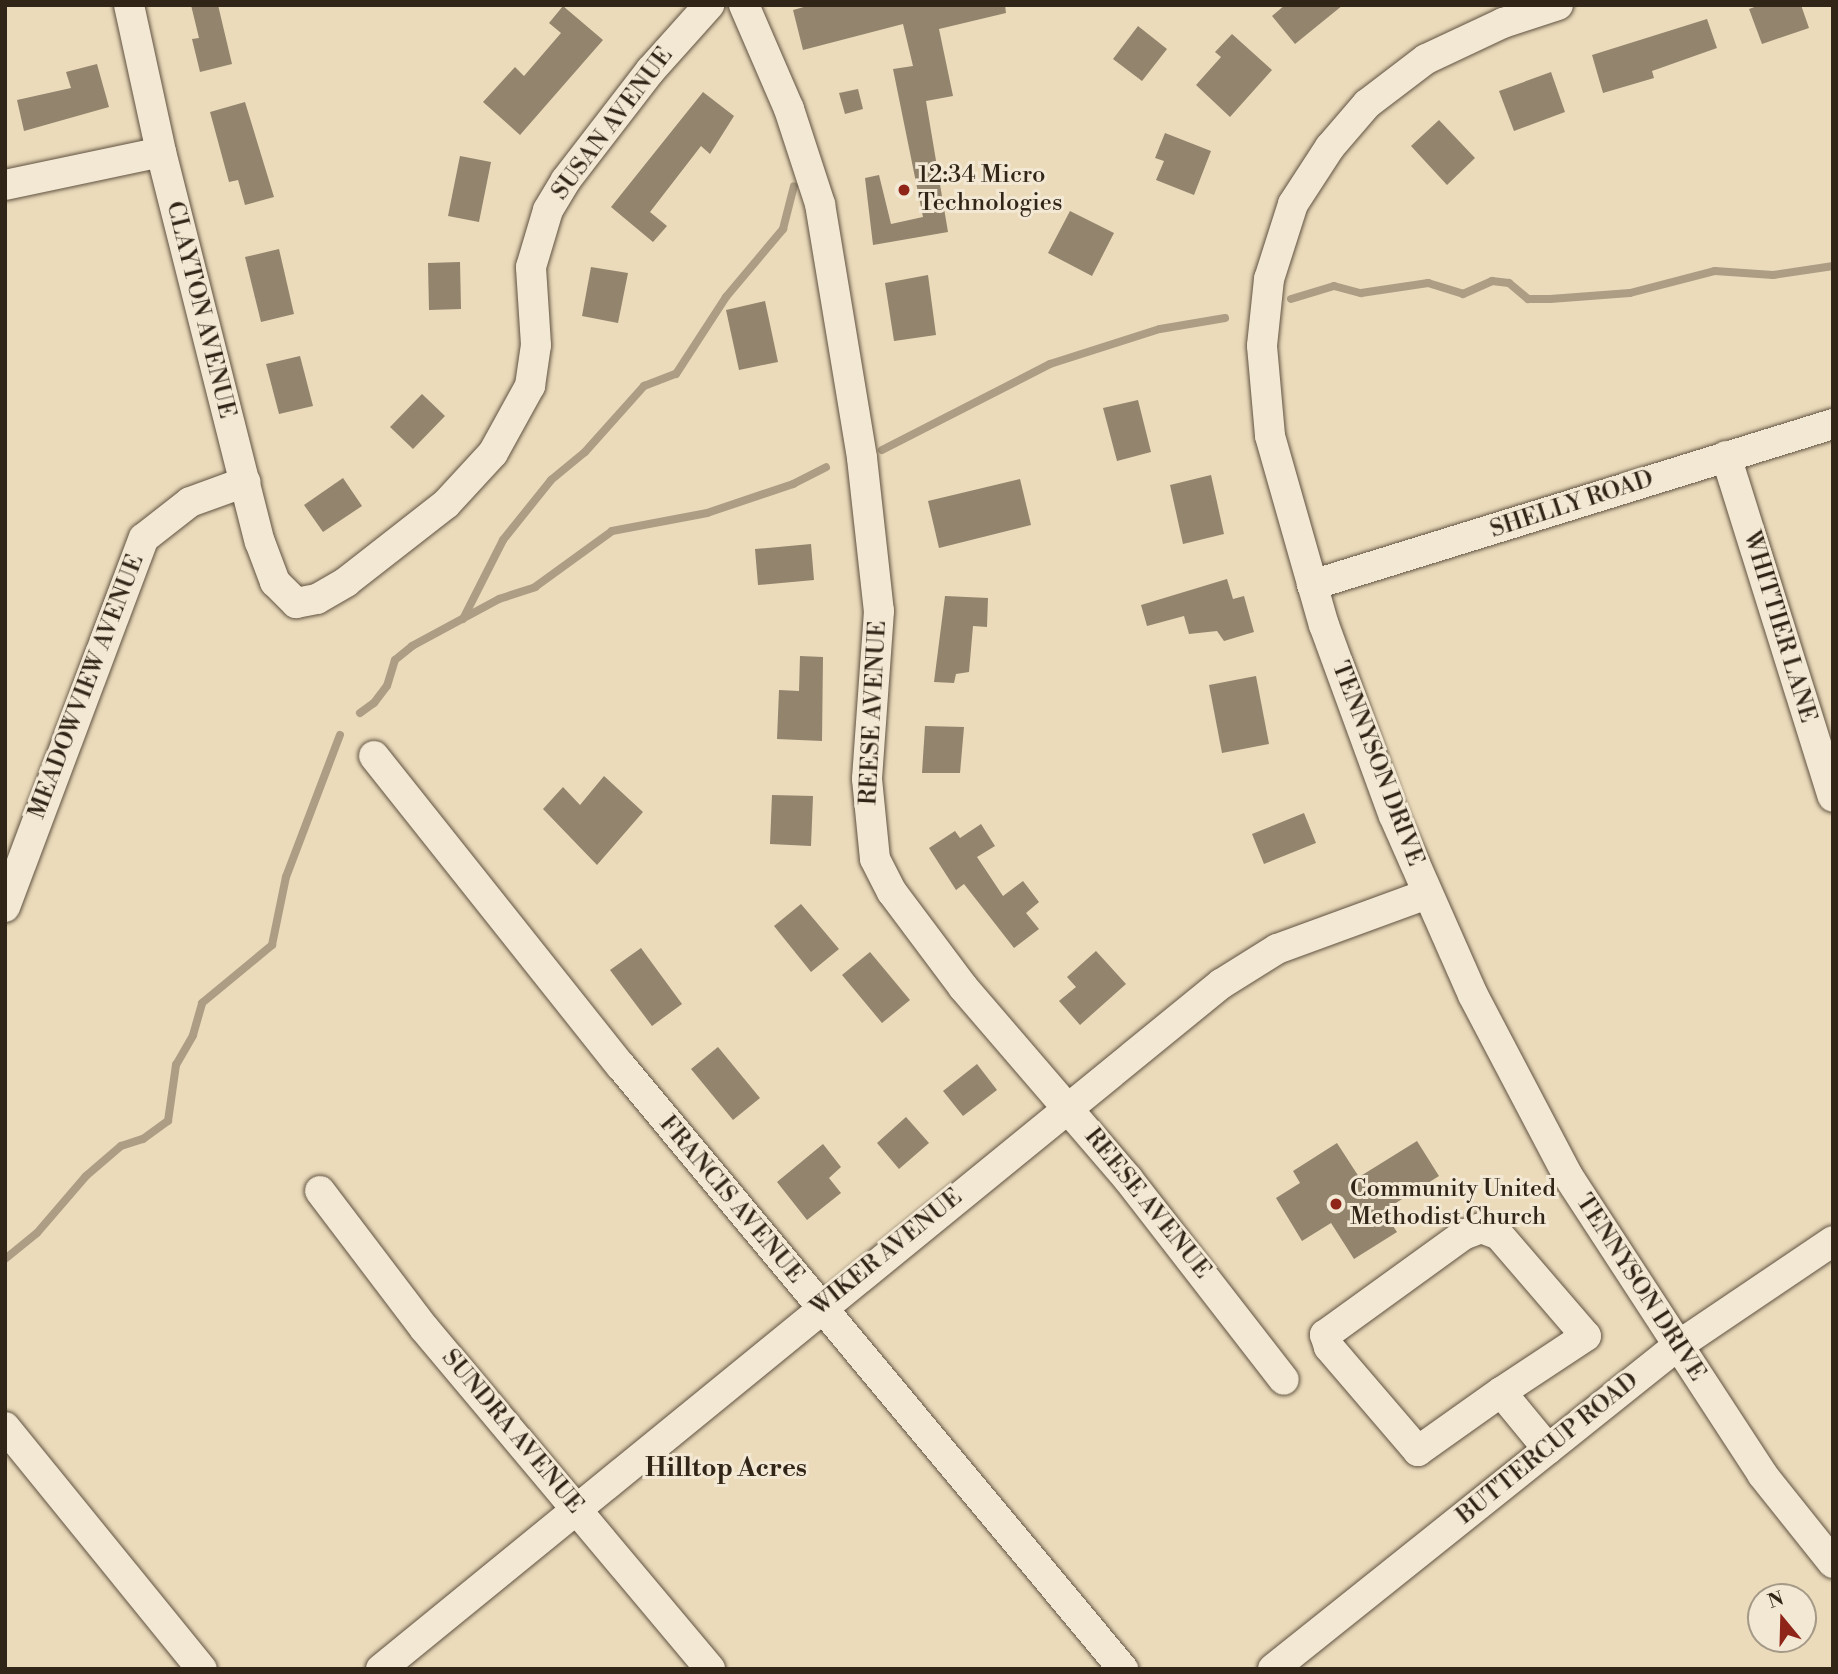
<!DOCTYPE html>
<style>
body{margin:0}
#map{position:relative;width:1838px;height:1674px;overflow:hidden;background:#ebdbbb;font-family:"Libre Bodoni",serif}
div>[style]{position:absolute}
.stream>*{height:8px;margin:-4px;padding:0 4px;transform-origin:4px;border-radius:4px;background:#ac9d84}
.building>*{inset:0;background:#92846d}
.roads{filter:drop-shadow(0 0 2px #605241) drop-shadow(0 0 2px #605241)}
.minor>*{height:30px;margin:-15px;padding:0 15px;transform-origin:15px;border-radius:15px;background:#f2e8d3}
.dots>*{width:19px;height:19px;translate:-50% -50%;box-sizing:border-box;border:4px solid #f2e8d3;border-radius:50%}
span{translate:-50% -50%;white-space:nowrap;text-align:center;line-height:1.15;-webkit-text-stroke:6px #f2e8d3;paint-order:stroke}
.street-label{font-size:24px;color:#312518}
.poi-label{font-size:24px;color:#312518}
.left{translate:0 -50%;text-align:left}
.neighbourhood-label{font-size:26px;color:#312518;font-weight:700}
.frame{position:absolute;inset:0;border:7px solid #312518;pointer-events:none}
.north{position:absolute;left:1747px;top:1583px;width:70px;height:70px;box-sizing:border-box;background:#f2e8d3;border:2px solid #a59a88;border-radius:50%;rotate:341deg;font-size:19px;font-weight:700;line-height:28px;text-align:center;color:#312518}
.north::after{content:'';display:block;margin:auto;width:24px;height:32px;background:#8f2418;clip-path:polygon(50% 0,100% 100%,50% 72%,0 100%)}
</style>
<div id="map">
<div class="stream">
<i style="left:1291px;top:299px;width:45px;rotate:-16.8deg"></i>
<i style="left:1334px;top:286px;width:28px;rotate:15deg"></i>
<i style="left:1361px;top:293px;width:68px;rotate:-8.5deg"></i>
<i style="left:1428px;top:283px;width:37px;rotate:17deg"></i>
<i style="left:1463px;top:294px;width:32px;rotate:-24deg"></i>
<i style="left:1492px;top:281px;width:17px;rotate:7deg"></i>
<i style="left:1509px;top:283px;width:25px;rotate:40deg"></i>
<i style="left:1528px;top:299px;width:22px"></i>
<i style="left:1550px;top:299px;width:80px;rotate:-4.3deg"></i>
<i style="left:1630px;top:293px;width:88px;rotate:-14.5deg"></i>
<i style="left:1715px;top:271px;width:58px;rotate:3.9deg"></i>
<i style="left:1773px;top:275px;width:61px;rotate:-8.5deg"></i>
<i style="left:882px;top:450px;width:189px;rotate:-27.1deg"></i>
<i style="left:1050px;top:364px;width:115px;rotate:-17.7deg"></i>
<i style="left:1160px;top:329px;width:66px;rotate:-9.6deg"></i>
<i style="left:463px;top:619px;width:89px;rotate:-63.1deg"></i>
<i style="left:503px;top:540px;width:77px;rotate:-51.3deg"></i>
<i style="left:551px;top:480px;width:44px;rotate:-39.5deg"></i>
<i style="left:585px;top:452px;width:89px;rotate:-48.2deg"></i>
<i style="left:644px;top:386px;width:34px;rotate:-21deg"></i>
<i style="left:676px;top:374px;width:92px;rotate:-57deg"></i>
<i style="left:726px;top:297px;width:89px;rotate:-50deg"></i>
<i style="left:783px;top:229px;width:44px;rotate:-75.7deg"></i>
<i style="left:360px;top:713px;width:17px;rotate:-36deg"></i>
<i style="left:374px;top:703px;width:21px;rotate:-53deg"></i>
<i style="left:387px;top:686px;width:27px;rotate:-73deg"></i>
<i style="left:395px;top:660px;width:22px;rotate:-39deg"></i>
<i style="left:412px;top:646px;width:99px;rotate:-28.4deg"></i>
<i style="left:499px;top:599px;width:38px;rotate:-18deg"></i>
<i style="left:535px;top:587px;width:95px;rotate:-36deg"></i>
<i style="left:612px;top:531px;width:97px;rotate:-10.7deg"></i>
<i style="left:707px;top:513px;width:91px;rotate:-18.6deg"></i>
<i style="left:793px;top:484px;width:37px;rotate:-27deg"></i>
<i style="left:5px;top:1259px;width:41px;rotate:-39.1deg"></i>
<i style="left:37px;top:1233px;width:75px;rotate:-49.3deg"></i>
<i style="left:86px;top:1176px;width:46px;rotate:-40.6deg"></i>
<i style="left:121px;top:1146px;width:23px;rotate:-18deg"></i>
<i style="left:143px;top:1139px;width:31px;rotate:-36deg"></i>
<i style="left:168px;top:1121px;width:57px;rotate:-81.9deg"></i>
<i style="left:176px;top:1065px;width:34px;rotate:-60deg"></i>
<i style="left:193px;top:1035px;width:33px;rotate:-74deg"></i>
<i style="left:202px;top:1003px;width:91px;rotate:-39.6deg"></i>
<i style="left:272px;top:945px;width:69px;rotate:-78.4deg"></i>
<i style="left:286px;top:877px;width:152px;rotate:-69.2deg"></i>
</div>
<div class="building">
<i style="clip-path:polygon(191px 5px,218px 5px,232px 64px,200px 72px,192px 39px,199px 38px)"></i>
<i style="clip-path:polygon(811px 5px,1005px 5px,1006px 13px,939px 29px,953px 96px,926px 101px,948px 232px,873px 245px,865px 178px,879px 175px,891px 224px,923px 217px,893px 69px,913px 66px,903px 24px,803px 50px,793px 10px)"></i>
<i style="clip-path:polygon(1285px 5px,1343px 5px,1295px 44px,1272px 16px)"></i>
<i style="clip-path:polygon(1760px 5px,1801px 5px,1809px 28px,1762px 44px,1749px 9px)"></i>
<i style="clip-path:polygon(563px 6px,603px 40px,520px 135px,483px 102px,515px 67px,524px 76px,561px 33px,549px 23px)"></i>
<i style="clip-path:polygon(1707px 19px,1717px 48px,1652px 71px,1654px 78px,1603px 93px,1592px 55px)"></i>
<i style="clip-path:polygon(1138px 26px,1167px 49px,1142px 81px,1113px 59px)"></i>
<i style="clip-path:polygon(1232px 34px,1272px 70px,1230px 117px,1196px 85px,1221px 57px,1215px 52px)"></i>
<i style="clip-path:polygon(97px 64px,109px 107px,24px 131px,17px 100px,71px 88px,66px 72px)"></i>
<i style="clip-path:polygon(1551px 72px,1565px 112px,1514px 131px,1499px 91px)"></i>
<i style="clip-path:polygon(858px 89px,863px 109px,845px 114px,839px 93px)"></i>
<i style="clip-path:polygon(703px 92px,734px 116px,710px 154px,701px 146px,650px 212px,667px 226px,653px 242px,611px 207px)"></i>
<i style="clip-path:polygon(245px 102px,274px 197px,245px 205px,238px 180px,229px 182px,210px 112px)"></i>
<i style="clip-path:polygon(1439px 120px,1475px 158px,1447px 185px,1411px 146px)"></i>
<i style="clip-path:polygon(1165px 133px,1211px 151px,1194px 195px,1156px 180px,1164px 161px,1155px 158px)"></i>
<i style="clip-path:polygon(460px 156px,491px 162px,479px 222px,448px 216px)"></i>
<i style="clip-path:polygon(1070px 211px,1114px 233px,1092px 276px,1048px 253px)"></i>
<i style="clip-path:polygon(279px 249px,294px 314px,261px 322px,245px 257px)"></i>
<i style="clip-path:polygon(460px 262px,461px 309px,429px 310px,428px 263px)"></i>
<i style="clip-path:polygon(591px 267px,628px 273px,618px 323px,582px 316px)"></i>
<i style="clip-path:polygon(928px 275px,936px 335px,894px 341px,885px 283px)"></i>
<i style="clip-path:polygon(765px 301px,778px 362px,739px 370px,726px 310px)"></i>
<i style="clip-path:polygon(300px 356px,313px 406px,279px 414px,266px 364px)"></i>
<i style="clip-path:polygon(422px 394px,445px 416px,413px 449px,390px 427px)"></i>
<i style="clip-path:polygon(1138px 400px,1151px 452px,1117px 461px,1103px 408px)"></i>
<i style="clip-path:polygon(1211px 475px,1224px 534px,1183px 544px,1170px 485px)"></i>
<i style="clip-path:polygon(343px 478px,362px 506px,323px 532px,304px 505px)"></i>
<i style="clip-path:polygon(1020px 479px,1031px 525px,939px 548px,928px 501px)"></i>
<i style="clip-path:polygon(811px 544px,814px 580px,758px 585px,755px 549px)"></i>
<i style="clip-path:polygon(1227px 579px,1233px 599px,1244px 596px,1254px 632px,1224px 641px,1217px 631px,1189px 634px,1184px 616px,1147px 626px,1141px 605px)"></i>
<i style="clip-path:polygon(945px 596px,988px 598px,987px 627px,973px 626px,969px 672px,956px 674px,954px 683px,934px 682px)"></i>
<i style="clip-path:polygon(800px 656px,823px 657px,822px 741px,777px 739px,779px 690px,799px 691px)"></i>
<i style="clip-path:polygon(1256px 676px,1269px 744px,1222px 753px,1209px 685px)"></i>
<i style="clip-path:polygon(925px 726px,964px 727px,960px 773px,922px 773px)"></i>
<i style="clip-path:polygon(604px 776px,643px 812px,597px 865px,543px 809px,563px 787px,580px 805px)"></i>
<i style="clip-path:polygon(772px 795px,813px 796px,811px 846px,770px 844px)"></i>
<i style="clip-path:polygon(1304px 813px,1316px 843px,1264px 864px,1252px 834px)"></i>
<i style="clip-path:polygon(981px 824px,995px 846px,977px 857px,1003px 896px,1023px 881px,1039px 902px,1026px 913px,1039px 929px,1014px 948px,964px 884px,956px 890px,929px 848px,955px 831px,960px 838px)"></i>
<i style="clip-path:polygon(801px 904px,839px 949px,811px 972px,774px 926px)"></i>
<i style="clip-path:polygon(641px 948px,682px 1004px,652px 1026px,610px 970px)"></i>
<i style="clip-path:polygon(1096px 951px,1126px 984px,1080px 1025px,1059px 1001px,1076px 987px,1067px 977px)"></i>
<i style="clip-path:polygon(870px 952px,910px 1000px,882px 1023px,842px 975px)"></i>
<i style="clip-path:polygon(718px 1047px,760px 1098px,733px 1120px,691px 1069px)"></i>
<i style="clip-path:polygon(977px 1064px,997px 1090px,963px 1116px,943px 1091px)"></i>
<i style="clip-path:polygon(906px 1117px,929px 1143px,899px 1169px,877px 1143px)"></i>
<i style="clip-path:polygon(1417px 1141px,1439px 1176px,1383px 1211px,1397px 1232px,1354px 1259px,1331px 1223px,1302px 1241px,1276px 1198px,1300px 1183px,1293px 1171px,1337px 1143px,1359px 1177px)"></i>
<i style="clip-path:polygon(823px 1144px,841px 1167px,829px 1178px,841px 1193px,807px 1220px,777px 1182px)"></i>
</div>
<div class="roads">
<div class="minor">
<i style="left:129px;top:5px;width:150px;rotate:77.7deg"></i>
<i style="left:161px;top:152px;width:402px;rotate:75.8deg"></i>
<i style="left:260px;top:542px;width:43px;rotate:69.4deg"></i>
<i style="left:275px;top:582px;width:30px;rotate:45deg"></i>
<i style="left:296px;top:603px;width:21px;rotate:-11deg"></i>
<i style="left:317px;top:599px;width:34px;rotate:-30deg"></i>
<i style="left:346px;top:582px;width:127px;rotate:-38deg"></i>
<i style="left:446px;top:504px;width:69px;rotate:-47.3deg"></i>
<i style="left:493px;top:453px;width:77px;rotate:-61.1deg"></i>
<i style="left:530px;top:386px;width:41px;rotate:-81.7deg"></i>
<i style="left:536px;top:345px;width:78px;rotate:-93.7deg"></i>
<i style="left:531px;top:267px;width:59px;rotate:-73.4deg"></i>
<i style="left:548px;top:210px;width:35px;rotate:-59deg"></i>
<i style="left:566px;top:180px;width:138px;rotate:-52.4deg"></i>
<i style="left:650px;top:71px;width:89px;rotate:-48.2deg"></i>
<i style="left:744px;top:5px;width:113px;rotate:66.6deg"></i>
<i style="left:789px;top:109px;width:100px;rotate:71.9deg"></i>
<i style="left:820px;top:204px;width:257px;rotate:80.6deg"></i>
<i style="left:862px;top:458px;width:154px;rotate:83.7deg"></i>
<i style="left:879px;top:611px;width:168px;rotate:94.1deg"></i>
<i style="left:867px;top:779px;width:80px;rotate:84.3deg"></i>
<i style="left:875px;top:859px;width:37px;rotate:63deg"></i>
<i style="left:892px;top:892px;width:119px;rotate:53.2deg"></i>
<i style="left:963px;top:987px;width:253px;rotate:49.3deg"></i>
<i style="left:1128px;top:1179px;width:254px;rotate:52.2deg"></i>
<i style="left:1558px;top:5px;width:58px;rotate:161.9deg"></i>
<i style="left:1503px;top:23px;width:85px;rotate:154.9deg"></i>
<i style="left:1426px;top:59px;width:74px;rotate:142.7deg"></i>
<i style="left:1367px;top:104px;width:57px;rotate:130.7deg"></i>
<i style="left:1330px;top:147px;width:68px;rotate:123deg"></i>
<i style="left:1293px;top:204px;width:79px;rotate:107.7deg"></i>
<i style="left:1269px;top:279px;width:67px;rotate:96deg"></i>
<i style="left:1262px;top:346px;width:90px;rotate:84.9deg"></i>
<i style="left:1270px;top:436px;width:197px;rotate:74.1deg"></i>
<i style="left:1324px;top:625px;width:203px;rotate:69.9deg"></i>
<i style="left:1394px;top:816px;width:196px;rotate:66.2deg"></i>
<i style="left:1473px;top:995px;width:204px;rotate:62.3deg"></i>
<i style="left:1568px;top:1176px;width:356px;rotate:56.9deg"></i>
<i style="left:1762px;top:1474px;width:114px;rotate:51.4deg"></i>
<i style="left:5px;top:185px;width:159px;rotate:-11.9deg"></i>
<i style="left:1726px;top:456px;width:357px;rotate:72.6deg"></i>
<i style="left:1312px;top:585px;width:545px;rotate:-17.17deg"></i>
<i style="left:374px;top:756px;width:396px;rotate:51.5deg"></i>
<i style="left:621px;top:1066px;width:785px;rotate:50.22deg"></i>
<i style="left:5px;top:907px;width:394px;rotate:-69.4deg"></i>
<i style="left:144px;top:538px;width:58px;rotate:-38deg"></i>
<i style="left:190px;top:502px;width:59px;rotate:-20deg"></i>
<i style="left:320px;top:1191px;width:172px;rotate:52.8deg"></i>
<i style="left:424px;top:1328px;width:445px;rotate:50deg"></i>
<i style="left:1501px;top:1392px;width:102px;rotate:144.6deg"></i>
<i style="left:1418px;top:1451px;width:137px;rotate:-130.6deg"></i>
<i style="left:1329px;top:1347px;width:13px;rotate:-108deg"></i>
<i style="left:1325px;top:1335px;width:170px;rotate:-35.9deg"></i>
<i style="left:1463px;top:1235px;width:19px;rotate:-21deg"></i>
<i style="left:1481px;top:1228px;width:19px;rotate:21deg"></i>
<i style="left:1499px;top:1235px;width:133px;rotate:49.3deg"></i>
<i style="left:1586px;top:1336px;width:102px;rotate:146.6deg"></i>
<i style="left:1501px;top:1392px;width:74px;rotate:50.5deg"></i>
<i style="left:5px;top:1427px;width:312px;rotate:50.9deg"></i>
<i style="left:381px;top:1669px;width:1084px;rotate:-39.2deg"></i>
<i style="left:1221px;top:984px;width:66px;rotate:-32deg"></i>
<i style="left:1277px;top:949px;width:160px;rotate:-20.1deg"></i>
<i style="left:1273px;top:1669px;width:516px;rotate:-38.63deg"></i>
<i style="left:1676px;top:1347px;width:189px;rotate:-34deg"></i>
</div>
</div>
<div class="dots">
<i style="left:904px;top:190px;background:#8f2418"></i>
<i style="left:1336px;top:1204px;background:#8f2418"></i>
</div>
<div class="street-label">
<span style="left:613px;top:124px;rotate:-53deg">SUSAN AVENUE</span>
<span style="left:200px;top:310px;rotate:76deg">CLAYTON AVENUE</span>
<span style="left:1572px;top:505px;rotate:-18deg">SHELLY ROAD</span>
<span style="left:1779px;top:627px;rotate:73deg">WHITTIER LANE</span>
<span style="left:87px;top:687px;rotate:-69deg">MEADOWVIEW AVENUE</span>
<span style="left:874px;top:713px;rotate:-87deg">REESE AVENUE</span>
<span style="left:1377px;top:764px;rotate:69deg">TENNYSON DRIVE</span>
<span style="left:731px;top:1200px;rotate:50deg">FRANCIS AVENUE</span>
<span style="left:1147px;top:1204px;rotate:51deg">REESE AVENUE</span>
<span style="left:887px;top:1253px;rotate:-39deg">WIKER AVENUE</span>
<span style="left:1640px;top:1288px;rotate:57deg">TENNYSON DRIVE</span>
<span style="left:512px;top:1432px;rotate:50deg">SUNDRA AVENUE</span>
<span style="left:1548px;top:1449px;rotate:-39deg">BUTTERCUP ROAD</span>
</div>
<div class="poi-label">
<span class="left" style="left:918px;top:190px">12:34 Micro<br>Technologies</span>
<span class="left" style="left:1350px;top:1204px">Community United<br>Methodist Church</span>
</div>
<div class="neighbourhood-label">
<span style="left:726px;top:1469px">Hilltop Acres</span>
</div>
<div class="frame"></div>
<div class="north">N</div>
</div>
